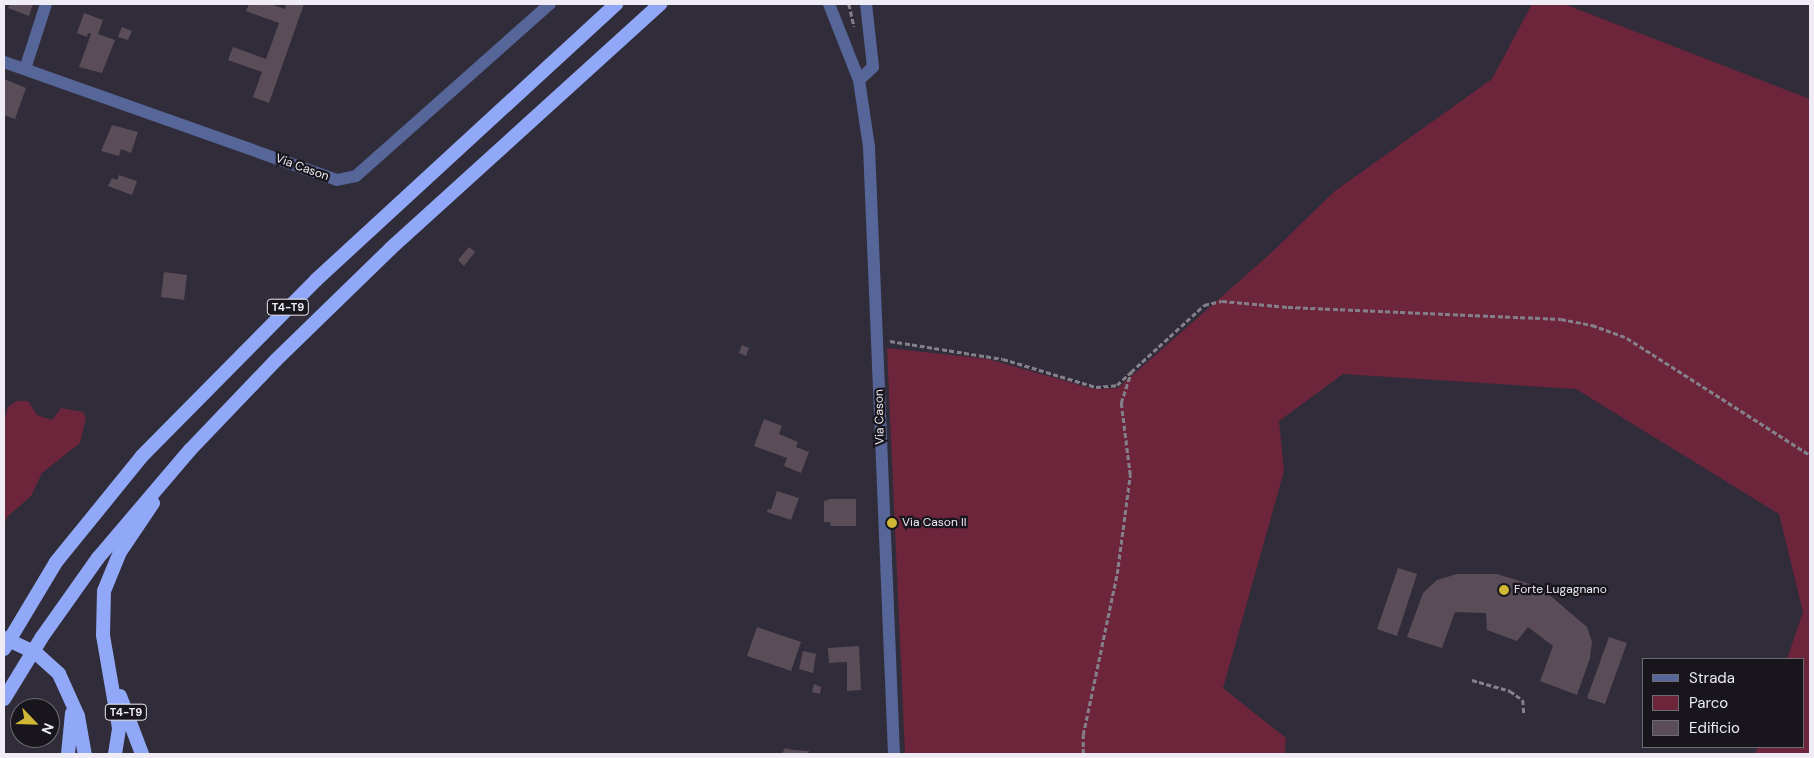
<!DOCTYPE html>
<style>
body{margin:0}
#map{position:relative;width:1814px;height:758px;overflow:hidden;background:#312c39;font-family:"DM Sans",sans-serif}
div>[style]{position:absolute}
.green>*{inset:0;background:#6d253c}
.building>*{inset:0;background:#5a4d58}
.path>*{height:2.5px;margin-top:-1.25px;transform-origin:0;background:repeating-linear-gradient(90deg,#84808b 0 5px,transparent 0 7.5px)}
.minor>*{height:12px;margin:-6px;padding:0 6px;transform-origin:6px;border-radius:6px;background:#566699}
.trunk>*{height:14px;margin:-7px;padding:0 7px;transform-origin:7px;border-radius:7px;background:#90a8f7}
.trunk-bridge>*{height:14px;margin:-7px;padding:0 7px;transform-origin:7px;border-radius:7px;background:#90a8f7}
.dots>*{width:14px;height:14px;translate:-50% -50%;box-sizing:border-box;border:2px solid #18161c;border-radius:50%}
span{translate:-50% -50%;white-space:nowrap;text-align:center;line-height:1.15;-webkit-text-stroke:4.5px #18161c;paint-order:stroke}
.shield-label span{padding:1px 4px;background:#18161c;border:1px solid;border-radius:4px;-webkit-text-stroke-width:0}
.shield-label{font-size:11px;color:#efecf5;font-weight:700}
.street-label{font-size:12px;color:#efecf5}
.poi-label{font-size:12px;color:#efecf5}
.left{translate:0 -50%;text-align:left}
.frame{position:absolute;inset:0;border:5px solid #efecf5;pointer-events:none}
.legend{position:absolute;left:1642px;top:658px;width:162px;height:90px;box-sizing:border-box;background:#18161c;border:1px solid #6e6c73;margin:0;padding:6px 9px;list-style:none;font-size:15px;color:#efecf5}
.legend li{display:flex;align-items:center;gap:10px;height:25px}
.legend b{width:25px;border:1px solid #6e6c73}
.north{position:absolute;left:10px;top:698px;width:50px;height:50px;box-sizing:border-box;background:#18161c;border:1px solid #6e6c73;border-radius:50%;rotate:114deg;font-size:14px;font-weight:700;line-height:20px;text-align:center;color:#efecf5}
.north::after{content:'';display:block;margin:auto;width:18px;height:22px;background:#d1b736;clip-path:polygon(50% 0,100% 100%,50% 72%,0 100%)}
</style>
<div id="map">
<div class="green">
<i style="clip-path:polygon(1532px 4px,1564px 4px,1810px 99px,1810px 754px,1755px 754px,1758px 747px,1803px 747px,1803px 659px,1787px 659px,1803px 612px,1779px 514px,1576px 389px,1343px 374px,1279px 421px,1284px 471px,1223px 688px,1286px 738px,1285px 754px,905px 754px,887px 348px,988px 359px,1094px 389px,1118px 388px,1270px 254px,1335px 191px,1492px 79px)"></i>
<i style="clip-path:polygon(17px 401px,28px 401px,37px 415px,52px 420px,61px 408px,83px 412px,86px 418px,80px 443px,42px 473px,31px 496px,7px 517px,4px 525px,4px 421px,8px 407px)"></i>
</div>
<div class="building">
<i style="clip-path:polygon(10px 4px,33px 4px,29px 16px,8px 8px)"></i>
<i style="clip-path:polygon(249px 4px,270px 4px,285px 9px,286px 4px,304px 4px,269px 103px,253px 97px,262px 72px,228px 60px,233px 47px,266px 59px,279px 23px,246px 11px)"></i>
<i style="clip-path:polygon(84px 13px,103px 20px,98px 34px,115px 40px,102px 73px,79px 67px,91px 34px,88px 33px,87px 37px,77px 33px)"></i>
<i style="clip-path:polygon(122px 27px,132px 31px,128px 40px,118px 37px)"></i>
<i style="clip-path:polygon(4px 79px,26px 88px,15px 119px,4px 115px)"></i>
<i style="clip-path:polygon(112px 125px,138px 132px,131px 153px,121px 149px,119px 156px,101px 151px)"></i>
<i style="clip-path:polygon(119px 175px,137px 181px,132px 195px,108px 186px,112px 178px,117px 180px)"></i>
<i style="clip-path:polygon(469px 247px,475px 252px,464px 266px,458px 260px)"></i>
<i style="clip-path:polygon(164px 272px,187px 275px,184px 300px,161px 297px)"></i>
<i style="clip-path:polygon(742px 345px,749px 348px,746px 356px,739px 353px)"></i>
<i style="clip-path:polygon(764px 419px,782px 426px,779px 434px,798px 442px,796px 447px,809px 452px,801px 473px,784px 466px,787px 458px,754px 446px)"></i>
<i style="clip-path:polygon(777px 491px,799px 498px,791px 520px,767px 512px,768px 509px,771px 510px)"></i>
<i style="clip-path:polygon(830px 499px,856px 499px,856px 526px,831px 526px,830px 522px,824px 522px,824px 501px)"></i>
<i style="clip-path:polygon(1398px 568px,1417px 574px,1397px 636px,1377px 629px)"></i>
<i style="clip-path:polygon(1497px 574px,1540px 587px,1587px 627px,1592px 642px,1590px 658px,1577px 695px,1540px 681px,1553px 646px,1528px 627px,1517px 641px,1487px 630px,1486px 613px,1455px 612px,1442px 648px,1407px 637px,1423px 593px,1437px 580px,1457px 574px)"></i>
<i style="clip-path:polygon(757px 627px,801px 642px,791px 671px,747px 656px)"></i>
<i style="clip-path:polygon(1609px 637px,1627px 643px,1605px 704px,1587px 698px)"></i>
<i style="clip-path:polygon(859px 646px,861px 690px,847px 691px,847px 662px,829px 663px,828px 648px)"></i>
<i style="clip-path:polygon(803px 651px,816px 654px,813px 673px,799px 669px)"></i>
<i style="clip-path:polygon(814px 684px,821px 687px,820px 694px,812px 692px)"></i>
<i style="clip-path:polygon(785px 748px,793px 750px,809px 751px,808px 754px,782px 754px)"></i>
</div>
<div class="path">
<i style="left:849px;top:4px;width:23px;rotate:77deg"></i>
<i style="left:890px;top:341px;width:114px;rotate:9.1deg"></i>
<i style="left:1003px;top:359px;width:97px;rotate:16.8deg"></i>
<i style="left:1096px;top:387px;width:21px;rotate:-5deg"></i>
<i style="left:1117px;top:385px;width:19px;rotate:-43deg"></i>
<i style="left:1472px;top:680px;width:40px;rotate:16deg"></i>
<i style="left:1510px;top:691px;width:16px;rotate:35deg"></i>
<i style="left:1523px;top:700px;width:13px;rotate:86deg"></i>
<i style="left:1083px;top:754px;width:19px;rotate:-90deg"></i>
<i style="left:1083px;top:735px;width:165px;rotate:-78.1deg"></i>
<i style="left:1117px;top:574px;width:100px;rotate:-82.5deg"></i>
<i style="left:1130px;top:475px;width:73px;rotate:-97.1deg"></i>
<i style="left:1121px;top:403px;width:33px;rotate:-72deg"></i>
<i style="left:1131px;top:372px;width:99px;rotate:-42.5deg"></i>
<i style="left:1204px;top:305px;width:18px;rotate:-13deg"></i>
<i style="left:1222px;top:301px;width:66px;rotate:5.2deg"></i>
<i style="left:1288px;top:307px;width:273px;rotate:2.5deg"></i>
<i style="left:1561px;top:319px;width:32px;rotate:11deg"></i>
<i style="left:1592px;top:325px;width:37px;rotate:20deg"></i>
<i style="left:1627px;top:338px;width:217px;rotate:32.6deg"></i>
<i style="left:1510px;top:754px;width:1px;rotate:-45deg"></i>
</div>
<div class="minor">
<i style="left:829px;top:4px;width:82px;rotate:68.5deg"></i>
<i style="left:859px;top:80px;width:68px;rotate:81.5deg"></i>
<i style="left:869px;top:147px;width:608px;rotate:87.64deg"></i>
<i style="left:4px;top:62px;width:353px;rotate:19.5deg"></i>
<i style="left:337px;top:180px;width:19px;rotate:-12deg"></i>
<i style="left:356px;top:176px;width:259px;rotate:-41.6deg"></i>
<i style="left:25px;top:69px;width:68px;rotate:-72.1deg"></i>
<i style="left:859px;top:80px;width:19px;rotate:-43deg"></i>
<i style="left:873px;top:67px;width:63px;rotate:-96.3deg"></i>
</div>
<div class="trunk">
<i style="left:4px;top:649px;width:101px;rotate:-59.1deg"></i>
<i style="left:56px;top:562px;width:136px;rotate:-50.9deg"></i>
<i style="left:142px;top:456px;width:247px;rotate:-45.3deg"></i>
<i style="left:316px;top:280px;width:408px;rotate:-42.6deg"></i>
<i style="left:59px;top:674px;width:46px;rotate:65.7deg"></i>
<i style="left:78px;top:716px;width:39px;rotate:80deg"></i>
<i style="left:120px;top:696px;width:62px;rotate:69.2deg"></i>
<i style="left:4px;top:699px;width:73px;rotate:-58.5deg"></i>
<i style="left:42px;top:637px;width:97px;rotate:-54.7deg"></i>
<i style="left:98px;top:558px;width:142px;rotate:-49.6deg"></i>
<i style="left:190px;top:450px;width:124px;rotate:-46.3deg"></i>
<i style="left:276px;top:360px;width:159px;rotate:-44.2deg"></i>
<i style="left:390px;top:249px;width:365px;rotate:-42.2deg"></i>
<i style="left:68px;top:754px;width:41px;rotate:-84.4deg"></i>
<i style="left:115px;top:754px;width:26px;rotate:-81deg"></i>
<i style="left:119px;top:728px;width:94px;rotate:-99.8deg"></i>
<i style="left:103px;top:635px;width:44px;rotate:-88.7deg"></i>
<i style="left:104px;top:591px;width:42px;rotate:-67.7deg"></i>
<i style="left:120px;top:552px;width:59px;rotate:-56deg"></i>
</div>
<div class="trunk-bridge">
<i style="left:4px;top:638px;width:35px;rotate:25deg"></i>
<i style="left:36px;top:653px;width:31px;rotate:42deg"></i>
</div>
<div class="dots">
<i style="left:892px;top:523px;background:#d1b736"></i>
<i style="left:1504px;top:590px;background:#d1b736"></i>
</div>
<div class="shield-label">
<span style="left:288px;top:307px">T4-T9</span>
<span style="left:126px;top:712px">T4-T9</span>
</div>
<div class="street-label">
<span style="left:302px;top:168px;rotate:20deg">Via Cason</span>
<span style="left:880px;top:417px;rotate:-91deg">Via Cason</span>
</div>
<div class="poi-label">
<span class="left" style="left:902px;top:523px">Via Cason II</span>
<span class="left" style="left:1514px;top:590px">Forte Lugagnano</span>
</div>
<div class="frame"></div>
<ul class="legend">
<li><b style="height:6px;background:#566699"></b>Strada</li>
<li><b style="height:14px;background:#6d253c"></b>Parco</li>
<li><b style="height:14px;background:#5a4d58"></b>Edificio</li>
</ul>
<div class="north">N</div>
</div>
